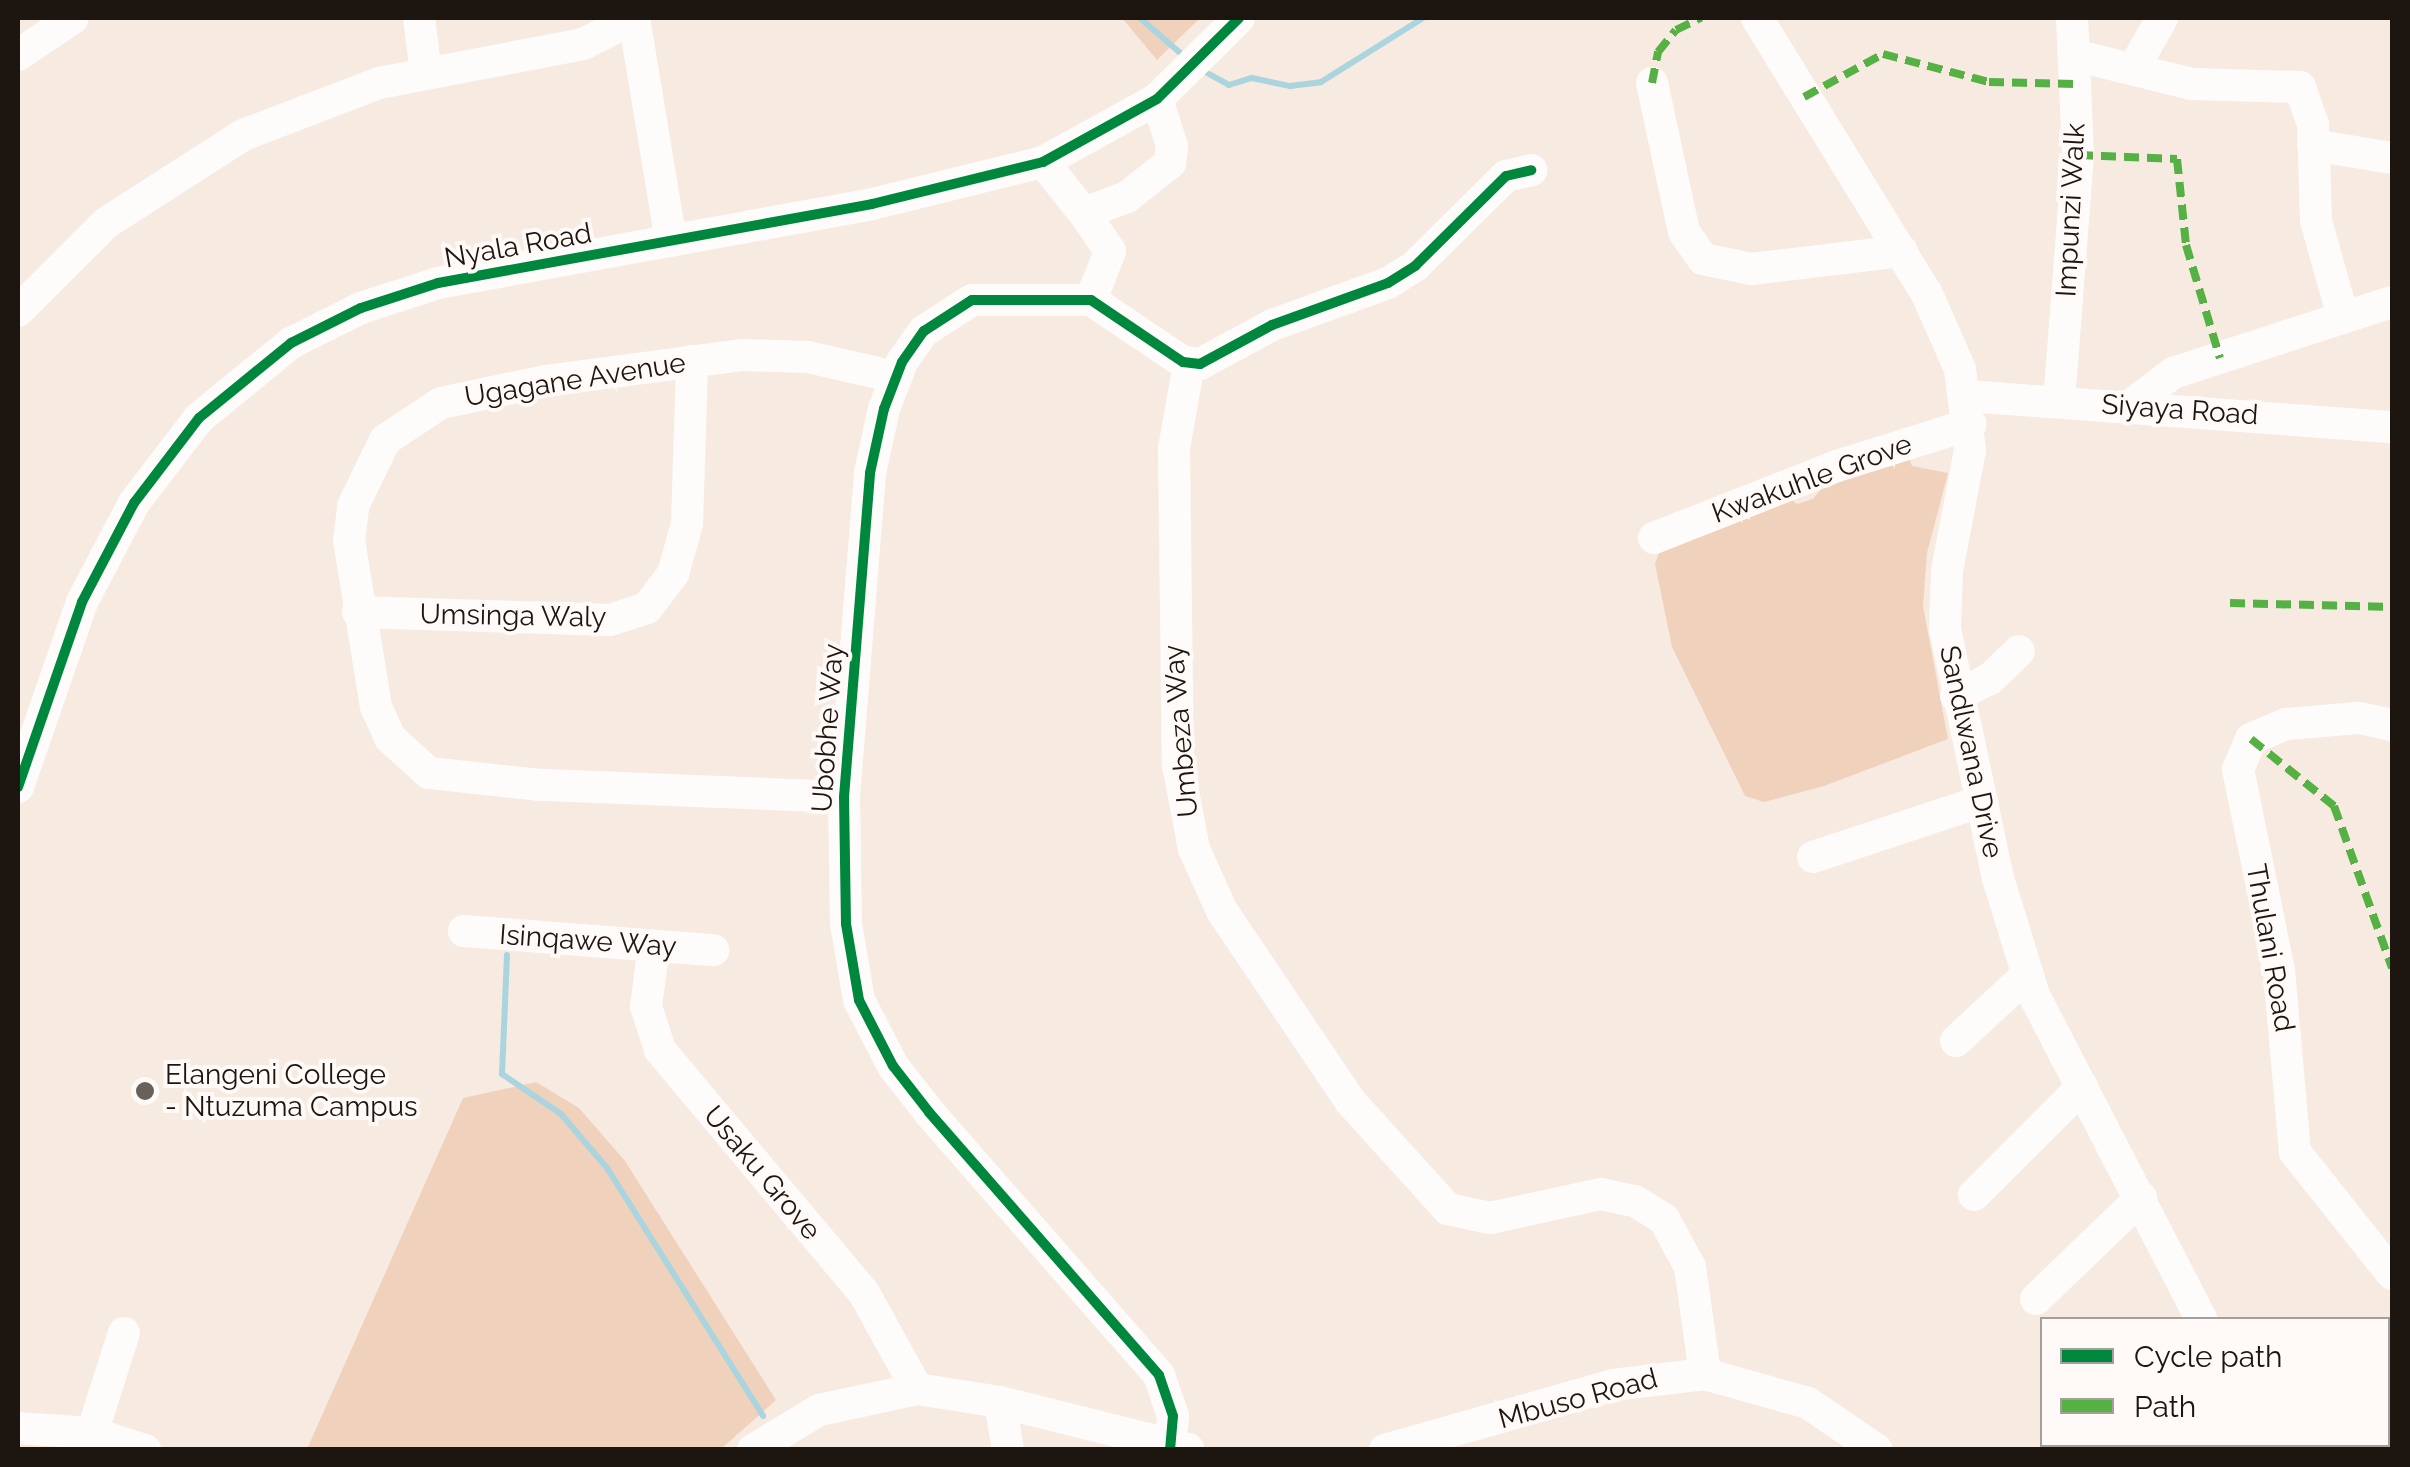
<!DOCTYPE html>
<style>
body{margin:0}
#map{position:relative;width:2410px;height:1467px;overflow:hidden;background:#f7eae1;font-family:Raleway,sans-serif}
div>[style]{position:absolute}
.green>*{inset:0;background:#f0d2bc}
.stream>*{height:6px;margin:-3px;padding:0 3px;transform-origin:3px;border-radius:3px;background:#aad4de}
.minor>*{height:32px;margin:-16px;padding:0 16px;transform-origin:16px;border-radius:16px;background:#fefcfa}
.quiet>*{height:8px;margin-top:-4px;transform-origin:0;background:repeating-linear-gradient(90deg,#55b144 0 15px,transparent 0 23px)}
.cycleway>*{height:10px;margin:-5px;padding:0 5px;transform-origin:5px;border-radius:5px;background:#00873e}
.dots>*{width:28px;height:28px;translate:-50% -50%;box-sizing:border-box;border:5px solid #fffaf7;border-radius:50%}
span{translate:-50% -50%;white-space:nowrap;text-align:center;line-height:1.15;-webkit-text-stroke:8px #fffaf7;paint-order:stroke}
.street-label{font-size:28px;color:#1d1610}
.poi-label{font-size:28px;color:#1d1610}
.left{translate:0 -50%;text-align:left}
.frame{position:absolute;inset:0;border:20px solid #1d1610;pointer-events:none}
.legend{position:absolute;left:2040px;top:1317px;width:350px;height:130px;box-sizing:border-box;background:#fffaf7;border:2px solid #a59f9b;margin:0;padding:12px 18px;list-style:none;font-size:30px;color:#1d1610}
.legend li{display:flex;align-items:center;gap:20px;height:50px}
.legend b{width:50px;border:2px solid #a59f9b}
</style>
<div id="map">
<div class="green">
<i style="clip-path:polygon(1122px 18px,1200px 18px,1157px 60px)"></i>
<i style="clip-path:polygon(1907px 453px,1912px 466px,1948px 473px,1927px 553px,1923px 606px,1948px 739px,1824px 786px,1764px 802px,1745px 796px,1672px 647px,1655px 564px,1662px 544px,1785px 495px,1797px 504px,1813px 499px,1830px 478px)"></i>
<i style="clip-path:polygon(536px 1082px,579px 1108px,625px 1161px,776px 1400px,721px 1449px,307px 1449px,463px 1098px)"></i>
</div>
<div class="stream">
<i style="left:1140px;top:18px;width:61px;rotate:41deg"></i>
<i style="left:1200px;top:69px;width:33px;rotate:29deg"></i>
<i style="left:1229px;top:85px;width:24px;rotate:-17deg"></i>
<i style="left:1252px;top:78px;width:39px;rotate:12deg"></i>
<i style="left:1290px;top:86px;width:31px;rotate:-7deg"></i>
<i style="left:1321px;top:82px;width:120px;rotate:-32.1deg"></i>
<i style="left:507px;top:955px;width:119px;rotate:92.4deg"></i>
<i style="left:502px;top:1074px;width:71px;rotate:34.1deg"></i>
<i style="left:561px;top:1114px;width:71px;rotate:49.6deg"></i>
<i style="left:607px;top:1168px;width:293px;rotate:57.8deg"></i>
</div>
<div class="minor">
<i style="left:419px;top:18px;width:55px;rotate:82.7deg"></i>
<i style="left:634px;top:18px;width:226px;rotate:80.6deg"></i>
<i style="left:1757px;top:18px;width:324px;rotate:58.4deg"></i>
<i style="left:1927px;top:294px;width:82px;rotate:66.3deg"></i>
<i style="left:1960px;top:369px;width:82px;rotate:83deg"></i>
<i style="left:1970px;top:450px;width:123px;rotate:100.8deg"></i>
<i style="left:1947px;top:571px;width:58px;rotate:92deg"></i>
<i style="left:1945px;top:629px;width:255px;rotate:78deg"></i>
<i style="left:1998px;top:878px;width:122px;rotate:72.9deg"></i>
<i style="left:2034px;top:995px;width:366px;rotate:62.7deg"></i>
<i style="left:18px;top:55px;width:66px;rotate:-33.9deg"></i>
<i style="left:2074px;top:55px;width:122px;rotate:13.8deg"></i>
<i style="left:2192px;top:84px;width:108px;rotate:1.6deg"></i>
<i style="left:2300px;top:87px;width:39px;rotate:71deg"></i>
<i style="left:2313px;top:124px;width:97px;rotate:88.2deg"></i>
<i style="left:2316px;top:221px;width:100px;rotate:74.3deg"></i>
<i style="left:2135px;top:66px;width:55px;rotate:-60.6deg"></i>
<i style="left:1652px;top:83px;width:152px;rotate:77.9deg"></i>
<i style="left:1684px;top:232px;width:33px;rotate:55deg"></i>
<i style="left:1703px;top:259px;width:49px;rotate:11.8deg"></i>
<i style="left:1751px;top:269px;width:152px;rotate:-6.8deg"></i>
<i style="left:2313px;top:145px;width:80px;rotate:9.3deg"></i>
<i style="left:1043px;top:162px;width:65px;rotate:51.2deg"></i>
<i style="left:1084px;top:213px;width:46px;rotate:-20.4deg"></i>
<i style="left:1127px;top:197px;width:55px;rotate:-38.3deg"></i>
<i style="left:1170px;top:163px;width:17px;rotate:-83deg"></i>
<i style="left:1172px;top:146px;width:49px;rotate:-107.7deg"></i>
<i style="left:1084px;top:213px;width:46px;rotate:55.6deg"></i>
<i style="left:1110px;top:251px;width:53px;rotate:111.2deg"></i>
<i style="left:18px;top:311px;width:124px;rotate:-45deg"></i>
<i style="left:106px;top:223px;width:163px;rotate:-32.7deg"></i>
<i style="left:243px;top:135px;width:146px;rotate:-20.9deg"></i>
<i style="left:379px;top:83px;width:208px;rotate:-10.8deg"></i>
<i style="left:583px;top:44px;width:58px;rotate:-26.6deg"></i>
<i style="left:1189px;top:364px;width:85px;rotate:100.1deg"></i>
<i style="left:1174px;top:448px;width:317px;rotate:89.3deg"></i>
<i style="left:1178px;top:765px;width:86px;rotate:79.2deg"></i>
<i style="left:1194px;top:849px;width:68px;rotate:65.7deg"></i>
<i style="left:1222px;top:911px;width:229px;rotate:56deg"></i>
<i style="left:1350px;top:1101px;width:146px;rotate:47.8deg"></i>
<i style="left:1448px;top:1209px;width:43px;rotate:12.1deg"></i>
<i style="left:1490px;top:1218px;width:114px;rotate:-12.2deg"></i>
<i style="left:1601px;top:1194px;width:35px;rotate:12deg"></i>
<i style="left:1635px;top:1201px;width:34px;rotate:32deg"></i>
<i style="left:1664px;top:1219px;width:55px;rotate:61.6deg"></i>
<i style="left:1690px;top:1267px;width:108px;rotate:82deg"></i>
<i style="left:1967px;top:396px;width:426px;rotate:4.2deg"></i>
<i style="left:2059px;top:402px;width:248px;rotate:-85.6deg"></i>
<i style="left:2078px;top:155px;width:137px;rotate:-92.5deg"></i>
<i style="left:2130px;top:406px;width:54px;rotate:-37.5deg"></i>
<i style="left:2173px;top:373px;width:230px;rotate:-18deg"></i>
<i style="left:1654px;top:538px;width:197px;rotate:-21.5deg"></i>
<i style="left:1837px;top:466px;width:140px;rotate:-17.4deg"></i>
<i style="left:358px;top:612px;width:252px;rotate:1.8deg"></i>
<i style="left:610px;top:620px;width:39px;rotate:-18deg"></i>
<i style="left:647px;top:608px;width:43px;rotate:-52.6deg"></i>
<i style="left:673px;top:574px;width:52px;rotate:-74.4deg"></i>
<i style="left:687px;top:524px;width:163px;rotate:-88.2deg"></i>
<i style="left:1956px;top:696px;width:38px;rotate:-27deg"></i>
<i style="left:1990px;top:679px;width:40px;rotate:-44deg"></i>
<i style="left:2392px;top:725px;width:35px;rotate:-168deg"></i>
<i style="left:2358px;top:718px;width:72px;rotate:175.2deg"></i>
<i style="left:2286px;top:724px;width:38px;rotate:157deg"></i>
<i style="left:2251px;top:739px;width:33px;rotate:113deg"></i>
<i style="left:2238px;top:769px;width:205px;rotate:78.5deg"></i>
<i style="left:2279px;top:970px;width:183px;rotate:85deg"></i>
<i style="left:2295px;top:1152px;width:156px;rotate:51.5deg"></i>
<i style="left:18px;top:787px;width:196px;rotate:-70.9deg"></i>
<i style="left:82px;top:602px;width:112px;rotate:-62.3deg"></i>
<i style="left:134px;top:503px;width:107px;rotate:-52.6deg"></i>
<i style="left:199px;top:418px;width:119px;rotate:-39.2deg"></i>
<i style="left:291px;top:343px;width:78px;rotate:-26.6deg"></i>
<i style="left:361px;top:308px;width:81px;rotate:-18deg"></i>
<i style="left:438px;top:283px;width:441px;rotate:-10.3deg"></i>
<i style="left:872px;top:204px;width:176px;rotate:-13.8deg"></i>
<i style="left:1043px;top:162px;width:130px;rotate:-28.9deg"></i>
<i style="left:1157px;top:99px;width:115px;rotate:-44.6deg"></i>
<i style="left:844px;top:797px;width:304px;rotate:-177.7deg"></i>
<i style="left:540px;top:785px;width:112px;rotate:-173.8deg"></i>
<i style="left:429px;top:773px;width:52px;rotate:-138.1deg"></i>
<i style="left:390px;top:738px;width:34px;rotate:-114deg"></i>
<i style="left:376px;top:707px;width:168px;rotate:-99.2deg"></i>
<i style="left:349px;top:541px;width:35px;rotate:-83deg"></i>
<i style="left:353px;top:506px;width:73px;rotate:-64.1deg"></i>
<i style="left:385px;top:440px;width:67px;rotate:-33.5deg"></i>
<i style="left:441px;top:403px;width:106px;rotate:-11.9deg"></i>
<i style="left:545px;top:381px;width:200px;rotate:-7.5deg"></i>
<i style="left:743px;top:355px;width:65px;rotate:1.8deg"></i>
<i style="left:808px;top:357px;width:89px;rotate:12.9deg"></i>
<i style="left:1813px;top:857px;width:178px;rotate:-18.3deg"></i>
<i style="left:464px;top:931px;width:250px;rotate:4.4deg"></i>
<i style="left:654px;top:946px;width:61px;rotate:97.6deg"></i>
<i style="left:646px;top:1006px;width:46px;rotate:72.3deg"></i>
<i style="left:660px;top:1050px;width:317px;rotate:50deg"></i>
<i style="left:864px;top:1293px;width:110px;rotate:61.1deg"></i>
<i style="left:1956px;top:1041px;width:96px;rotate:-42.9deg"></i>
<i style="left:1974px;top:1195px;width:153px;rotate:-45deg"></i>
<i style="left:2036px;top:1299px;width:146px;rotate:-43.9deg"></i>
<i style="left:1000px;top:1402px;width:49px;rotate:80.5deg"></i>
<i style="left:18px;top:1428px;width:74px;rotate:3.9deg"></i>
<i style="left:92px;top:1433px;width:56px;rotate:17.8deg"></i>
<i style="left:92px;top:1433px;width:105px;rotate:-72.3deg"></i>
<i style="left:2267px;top:1444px;width:7px;rotate:63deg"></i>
<i style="left:753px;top:1450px;width:77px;rotate:-31.2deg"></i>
<i style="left:819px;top:1410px;width:100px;rotate:-12.1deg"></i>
<i style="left:917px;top:1389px;width:84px;rotate:8.9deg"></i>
<i style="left:1000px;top:1402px;width:194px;rotate:14deg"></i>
<i style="left:1170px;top:1450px;width:34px;rotate:-85deg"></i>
<i style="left:1173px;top:1416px;width:43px;rotate:-108.9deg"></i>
<i style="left:1159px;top:1375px;width:349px;rotate:-131.2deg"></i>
<i style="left:929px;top:1112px;width:58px;rotate:-128deg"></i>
<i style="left:893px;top:1066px;width:74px;rotate:-117.3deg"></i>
<i style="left:859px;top:1000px;width:77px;rotate:-99.7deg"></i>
<i style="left:846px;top:924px;width:127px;rotate:-90.9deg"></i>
<i style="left:844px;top:797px;width:325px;rotate:-85.4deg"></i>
<i style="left:870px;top:473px;width:66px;rotate:-77.7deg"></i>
<i style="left:884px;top:409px;width:50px;rotate:-69deg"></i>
<i style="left:902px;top:362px;width:38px;rotate:-55deg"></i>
<i style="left:924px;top:331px;width:57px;rotate:-32.9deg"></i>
<i style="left:972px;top:300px;width:119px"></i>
<i style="left:1091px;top:300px;width:111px;rotate:34deg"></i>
<i style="left:1183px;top:362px;width:17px;rotate:7deg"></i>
<i style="left:1200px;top:364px;width:82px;rotate:-28.4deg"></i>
<i style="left:1272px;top:325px;width:123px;rotate:-19.9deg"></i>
<i style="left:1388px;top:283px;width:32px;rotate:-32deg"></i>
<i style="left:1415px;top:266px;width:128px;rotate:-44.7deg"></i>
<i style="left:1506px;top:176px;width:26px;rotate:-13deg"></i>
<i style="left:1385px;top:1450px;width:237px;rotate:-15.9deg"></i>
<i style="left:1613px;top:1385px;width:93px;rotate:-6.8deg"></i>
<i style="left:1705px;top:1374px;width:107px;rotate:15.7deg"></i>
<i style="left:1808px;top:1403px;width:83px;rotate:34.3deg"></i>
<i style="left:2223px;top:1450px;width:8px;rotate:-50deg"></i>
</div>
<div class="quiet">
<i style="left:1652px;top:83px;width:32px;rotate:-79deg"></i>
<i style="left:1658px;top:52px;width:28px;rotate:-51deg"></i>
<i style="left:1676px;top:30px;width:28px;rotate:-26deg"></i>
<i style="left:1804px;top:97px;width:90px;rotate:-28.6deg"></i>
<i style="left:1883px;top:54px;width:110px;rotate:14.8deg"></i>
<i style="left:1989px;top:82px;width:87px;rotate:1.3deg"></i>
<i style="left:2078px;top:155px;width:99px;rotate:2.3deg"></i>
<i style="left:2177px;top:159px;width:86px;rotate:84deg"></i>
<i style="left:2186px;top:245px;width:118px;rotate:73.3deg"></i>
<i style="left:2230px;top:603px;width:162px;rotate:1.4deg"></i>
<i style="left:2251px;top:739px;width:107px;rotate:38.9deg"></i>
<i style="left:2334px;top:806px;width:172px;rotate:70.3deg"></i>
</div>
<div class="cycleway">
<i style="left:18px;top:787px;width:196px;rotate:-70.9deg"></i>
<i style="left:82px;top:602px;width:112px;rotate:-62.3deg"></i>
<i style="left:134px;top:503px;width:107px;rotate:-52.6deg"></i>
<i style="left:199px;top:418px;width:119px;rotate:-39.2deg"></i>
<i style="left:291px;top:343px;width:78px;rotate:-26.6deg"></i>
<i style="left:361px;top:308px;width:81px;rotate:-18deg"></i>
<i style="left:438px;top:283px;width:441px;rotate:-10.3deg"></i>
<i style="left:872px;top:204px;width:176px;rotate:-13.8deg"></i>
<i style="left:1043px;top:162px;width:130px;rotate:-28.9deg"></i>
<i style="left:1157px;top:99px;width:115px;rotate:-44.6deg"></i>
<i style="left:1170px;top:1450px;width:34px;rotate:-85deg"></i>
<i style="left:1173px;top:1416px;width:43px;rotate:-108.9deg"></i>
<i style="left:1159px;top:1375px;width:349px;rotate:-131.2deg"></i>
<i style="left:929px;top:1112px;width:58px;rotate:-128deg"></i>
<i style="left:893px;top:1066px;width:74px;rotate:-117.3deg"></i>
<i style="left:859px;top:1000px;width:77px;rotate:-99.7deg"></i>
<i style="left:846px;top:924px;width:127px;rotate:-90.9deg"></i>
<i style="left:844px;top:797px;width:325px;rotate:-85.4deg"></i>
<i style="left:870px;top:473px;width:66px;rotate:-77.7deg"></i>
<i style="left:884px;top:409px;width:50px;rotate:-69deg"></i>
<i style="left:902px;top:362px;width:38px;rotate:-55deg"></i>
<i style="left:924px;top:331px;width:57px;rotate:-32.9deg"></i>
<i style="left:972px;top:300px;width:119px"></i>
<i style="left:1091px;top:300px;width:111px;rotate:34deg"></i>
<i style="left:1183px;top:362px;width:17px;rotate:7deg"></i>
<i style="left:1200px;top:364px;width:82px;rotate:-28.4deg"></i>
<i style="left:1272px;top:325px;width:123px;rotate:-19.9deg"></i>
<i style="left:1388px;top:283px;width:32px;rotate:-32deg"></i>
<i style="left:1415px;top:266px;width:128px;rotate:-44.7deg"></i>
<i style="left:1506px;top:176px;width:26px;rotate:-13deg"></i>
</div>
<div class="dots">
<i style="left:145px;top:1091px;background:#696059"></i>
</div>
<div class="street-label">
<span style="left:2071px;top:210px;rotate:-87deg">Impunzi Walk</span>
<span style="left:518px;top:246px;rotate:-10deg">Nyala Road</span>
<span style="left:575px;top:380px;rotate:-9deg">Ugagane Avenue</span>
<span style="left:2180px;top:410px;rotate:4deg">Siyaya Road</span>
<span style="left:1812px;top:479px;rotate:-20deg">Kwakuhle Grove</span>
<span style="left:513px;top:616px;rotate:1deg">Umsinga Waly</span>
<span style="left:828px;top:728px;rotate:-86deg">Ubobhe Way</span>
<span style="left:1181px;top:731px;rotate:-95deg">Umbeza Way</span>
<span style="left:1971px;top:752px;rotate:78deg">Sandlwana Drive</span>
<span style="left:588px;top:941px;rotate:4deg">Isinqawe Way</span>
<span style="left:2270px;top:948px;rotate:80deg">Thulani Road</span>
<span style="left:762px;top:1173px;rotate:50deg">Usaku Grove</span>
<span style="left:1578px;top:1399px;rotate:-15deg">Mbuso Road</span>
</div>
<div class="poi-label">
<span class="left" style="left:165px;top:1091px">Elangeni College<br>- Ntuzuma Campus</span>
</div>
<div class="frame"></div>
<ul class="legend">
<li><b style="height:12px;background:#00873e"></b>Cycle path</li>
<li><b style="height:12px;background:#55b144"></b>Path</li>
</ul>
</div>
